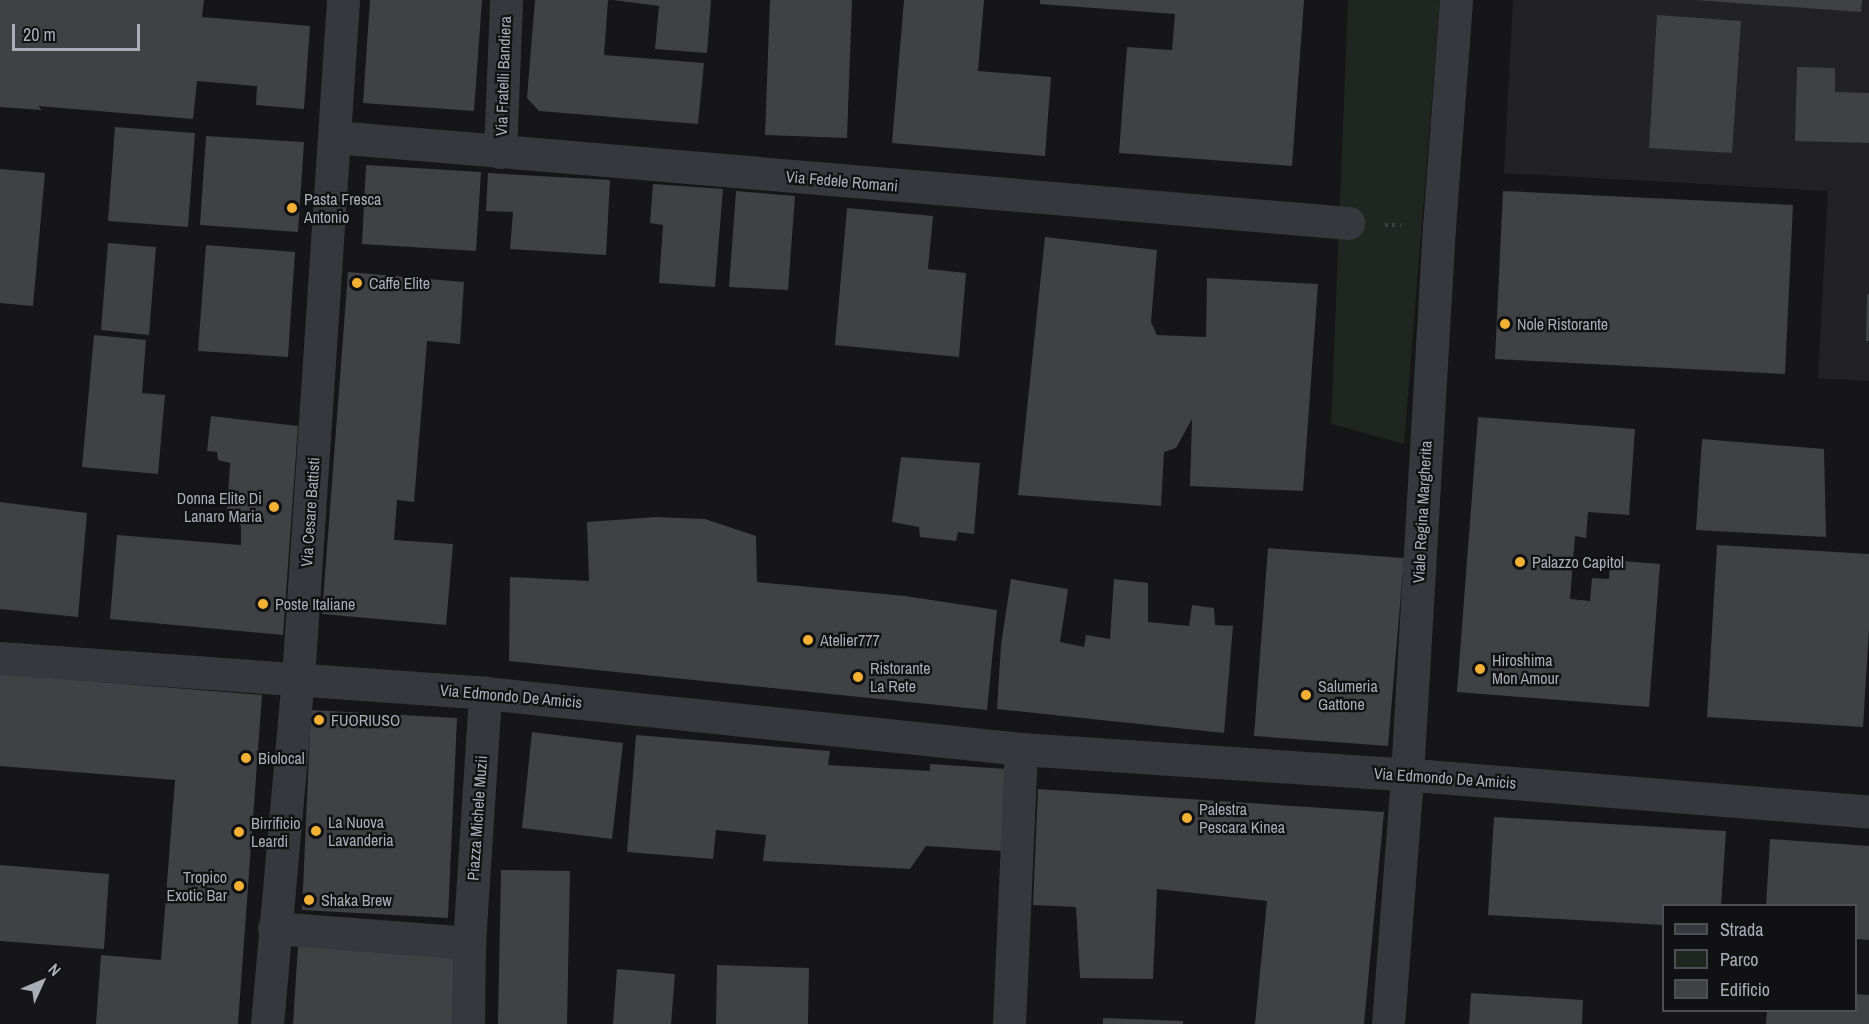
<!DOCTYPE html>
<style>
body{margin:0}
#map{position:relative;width:1869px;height:1024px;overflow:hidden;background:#161618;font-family:"Archivo Narrow",sans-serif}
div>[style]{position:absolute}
.built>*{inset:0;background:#222225}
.green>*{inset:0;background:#1e261f}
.building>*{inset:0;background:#404145}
.path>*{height:4px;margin-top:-2px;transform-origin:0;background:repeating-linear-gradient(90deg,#3d3f44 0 3px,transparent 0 7.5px)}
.minor>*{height:33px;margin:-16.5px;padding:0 16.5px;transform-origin:16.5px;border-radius:16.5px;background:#37383d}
.dots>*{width:16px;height:16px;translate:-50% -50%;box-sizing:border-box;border:3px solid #111113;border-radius:50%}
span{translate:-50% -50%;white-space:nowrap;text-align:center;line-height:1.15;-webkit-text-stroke:4.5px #111113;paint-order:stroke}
.street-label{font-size:16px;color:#a8adb8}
.poi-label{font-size:16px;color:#a8adb8}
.left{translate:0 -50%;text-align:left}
.right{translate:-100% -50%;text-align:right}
.legend{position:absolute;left:1662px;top:904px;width:195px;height:108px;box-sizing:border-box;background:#111113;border:2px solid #4d4f55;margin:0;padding:8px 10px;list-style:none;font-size:18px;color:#a8adb8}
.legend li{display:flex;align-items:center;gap:12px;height:30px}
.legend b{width:30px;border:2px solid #4d4f55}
.north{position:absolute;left:12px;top:952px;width:60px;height:60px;-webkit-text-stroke:4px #111113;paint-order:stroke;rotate:46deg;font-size:16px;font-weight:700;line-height:24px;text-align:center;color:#a8adb8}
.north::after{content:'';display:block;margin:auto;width:21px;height:27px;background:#a8adb8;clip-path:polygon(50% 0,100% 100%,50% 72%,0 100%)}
.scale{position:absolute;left:12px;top:24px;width:128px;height:27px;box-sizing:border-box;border:3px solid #a8adb8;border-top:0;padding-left:8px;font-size:18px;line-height:21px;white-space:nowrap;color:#a8adb8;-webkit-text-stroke:4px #111113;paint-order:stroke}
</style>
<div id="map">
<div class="built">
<i style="clip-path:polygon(1513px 0,1869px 0,1869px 381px,1818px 378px,1828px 191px,1504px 173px)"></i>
</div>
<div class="green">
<i style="clip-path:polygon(1348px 0,1440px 0,1404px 444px,1331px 424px)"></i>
</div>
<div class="building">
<i style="clip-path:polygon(0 0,204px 0,202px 17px,310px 26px,304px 109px,256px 105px,257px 86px,197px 81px,193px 119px,38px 106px,42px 110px,0 107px)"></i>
<i style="clip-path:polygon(370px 0,482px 0,474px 111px,363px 103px)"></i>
<i style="clip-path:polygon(535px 0,608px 0,604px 55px,704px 63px,698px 124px,539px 111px,527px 98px)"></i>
<i style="clip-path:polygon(613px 0,711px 0,707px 53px,655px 49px,659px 6px)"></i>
<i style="clip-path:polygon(770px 0,852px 0,847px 138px,765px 135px)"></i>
<i style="clip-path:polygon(904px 0,984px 0,978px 71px,1051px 77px,1045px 156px,892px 143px)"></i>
<i style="clip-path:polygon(1040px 0,1304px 0,1292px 166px,1119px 153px,1127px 47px,1172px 50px,1175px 14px,1040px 4px)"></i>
<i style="clip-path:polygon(1695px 0,1862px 0,1861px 12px)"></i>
<i style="clip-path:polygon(1657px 15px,1741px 21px,1732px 153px,1649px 148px)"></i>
<i style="clip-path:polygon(1797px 67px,1835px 68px,1835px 92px,1869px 93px,1869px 143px,1795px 141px)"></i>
<i style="clip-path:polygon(115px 127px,195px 133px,188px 227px,108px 221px)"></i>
<i style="clip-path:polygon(206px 136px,304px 142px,298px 232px,200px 225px)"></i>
<i style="clip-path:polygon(366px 165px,481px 172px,476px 251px,362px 244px)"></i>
<i style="clip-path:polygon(0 169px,45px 173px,33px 306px,0 303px)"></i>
<i style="clip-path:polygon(488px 173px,610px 180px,606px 255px,510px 249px,513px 212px,486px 211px)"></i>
<i style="clip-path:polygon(653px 184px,723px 189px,715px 287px,659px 283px,663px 225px,650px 223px)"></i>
<i style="clip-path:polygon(736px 191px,795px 196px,788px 290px,729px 287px)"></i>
<i style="clip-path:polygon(1503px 191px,1793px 205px,1785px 374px,1495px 359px)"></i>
<i style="clip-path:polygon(847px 208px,933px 216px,928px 269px,966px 273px,959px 357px,835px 345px)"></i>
<i style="clip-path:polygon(1045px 237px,1157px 250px,1151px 322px,1157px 335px,1206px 337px,1207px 278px,1318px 284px,1303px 491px,1190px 486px,1192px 419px,1176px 448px,1164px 452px,1161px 506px,1018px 495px)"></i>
<i style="clip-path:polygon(108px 243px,156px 247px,149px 335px,101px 330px)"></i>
<i style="clip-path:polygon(206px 245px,295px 252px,288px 357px,198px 351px)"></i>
<i style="clip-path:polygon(348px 272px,464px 282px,460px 344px,427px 341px,414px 502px,397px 500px,394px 540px,453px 544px,446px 625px,322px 614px)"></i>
<i style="clip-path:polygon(1867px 294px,1869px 294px,1869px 341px,1866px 341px)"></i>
<i style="clip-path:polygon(94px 335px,146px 340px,142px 393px,165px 395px,158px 474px,82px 467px)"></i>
<i style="clip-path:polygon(211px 416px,298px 426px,283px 635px,110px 619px,117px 535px,241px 545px,241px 526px,227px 512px,230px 463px,218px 460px,217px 452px,207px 451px)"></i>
<i style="clip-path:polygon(1478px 417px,1635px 429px,1629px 515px,1588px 512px,1586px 538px,1575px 536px,1570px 599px,1590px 601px,1592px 578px,1609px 579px,1610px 560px,1660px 564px,1649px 707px,1457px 692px)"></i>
<i style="clip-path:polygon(1702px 439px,1824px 449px,1826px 537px,1696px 530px)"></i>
<i style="clip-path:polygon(901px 457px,980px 463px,974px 534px,958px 532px,956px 541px,920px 537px,919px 527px,892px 522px)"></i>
<i style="clip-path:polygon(0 502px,87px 513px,78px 617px,0 609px)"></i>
<i style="clip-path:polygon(656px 517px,705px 519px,756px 536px,757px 582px,905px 596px,997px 610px,987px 710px,509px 661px,510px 577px,589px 581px,587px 522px)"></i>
<i style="clip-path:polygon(1717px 545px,1869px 554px,1869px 629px,1863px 727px,1707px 717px)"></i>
<i style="clip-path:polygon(1268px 548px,1404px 558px,1388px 746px,1254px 736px)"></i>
<i style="clip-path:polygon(1011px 579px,1068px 589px,1060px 642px,1084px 647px,1086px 635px,1110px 639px,1114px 579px,1148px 583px,1148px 622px,1189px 626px,1192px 605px,1214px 608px,1215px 625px,1233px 626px,1224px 733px,997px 709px,1001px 645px)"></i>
<i style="clip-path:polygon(0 674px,262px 695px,238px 1024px,96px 1024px,101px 955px,161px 960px,175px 780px,0 766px)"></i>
<i style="clip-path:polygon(311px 710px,457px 718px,448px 918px,302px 910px)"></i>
<i style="clip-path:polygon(532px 732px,623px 743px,612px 839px,522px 828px)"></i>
<i style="clip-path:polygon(636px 735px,830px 751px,828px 765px,930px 771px,930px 764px,1007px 769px,1002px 851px,926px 846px,910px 869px,763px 861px,766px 835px,716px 830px,713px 859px,627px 852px)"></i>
<i style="clip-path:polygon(1038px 789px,1384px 812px,1364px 1024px,1255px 1024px,1267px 901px,1157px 889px,1153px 979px,1080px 978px,1076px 907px,1033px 905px)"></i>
<i style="clip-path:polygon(1494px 817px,1726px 831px,1721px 906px,1664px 906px,1664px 925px,1488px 915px)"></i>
<i style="clip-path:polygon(1770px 839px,1869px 846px,1869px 940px,1856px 939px,1856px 906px,1766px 906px)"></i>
<i style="clip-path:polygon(0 865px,109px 874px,104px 949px,0 941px)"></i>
<i style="clip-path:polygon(501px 870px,570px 871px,567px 1024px,498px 1024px)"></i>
<i style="clip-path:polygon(298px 946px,456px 955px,452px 1024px,293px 1024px)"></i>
<i style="clip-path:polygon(717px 965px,809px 968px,808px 1024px,716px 1024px)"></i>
<i style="clip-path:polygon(617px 969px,675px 974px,671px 1024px,613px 1024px)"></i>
<i style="clip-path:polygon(1471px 993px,1583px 1000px,1582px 1024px,1469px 1024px)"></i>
<i style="clip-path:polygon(1856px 994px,1869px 995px,1869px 1024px,1766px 1024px,1767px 1010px,1856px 1010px)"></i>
<i style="clip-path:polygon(1103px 1018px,1183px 1021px,1183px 1024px,1103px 1024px)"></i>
</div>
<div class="path">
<i style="left:1385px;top:225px;width:16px"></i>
</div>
<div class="minor">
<i style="left:335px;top:137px;width:1017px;rotate:4.85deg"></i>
<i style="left:500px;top:152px;width:152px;rotate:-87.7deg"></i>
<i style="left:0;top:658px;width:486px;rotate:4.1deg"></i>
<i style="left:485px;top:693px;width:539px;rotate:5.96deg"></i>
<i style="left:1021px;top:749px;width:406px;rotate:3.8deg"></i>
<i style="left:1426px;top:776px;width:444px;rotate:4.6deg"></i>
<i style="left:274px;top:928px;width:196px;rotate:4.4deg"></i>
<i style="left:267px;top:1024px;width:347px;rotate:-84.9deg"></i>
<i style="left:298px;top:678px;width:679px;rotate:-86.2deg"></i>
<i style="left:468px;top:1024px;width:81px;rotate:-89.3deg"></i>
<i style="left:469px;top:943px;width:251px;rotate:-86.3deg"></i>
<i style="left:1009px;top:1024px;width:275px;rotate:-87.5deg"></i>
<i style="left:1388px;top:1024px;width:250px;rotate:-85.6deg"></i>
<i style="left:1407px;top:775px;width:549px;rotate:-86.66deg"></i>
<i style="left:1439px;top:227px;width:228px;rotate:-85.7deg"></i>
</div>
<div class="dots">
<i style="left:292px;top:208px;background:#f2b134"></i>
<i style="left:357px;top:283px;background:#f2b134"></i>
<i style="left:1505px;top:324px;background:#f2b134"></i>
<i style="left:274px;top:507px;background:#f2b134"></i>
<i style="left:1520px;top:562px;background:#f2b134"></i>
<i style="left:263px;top:604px;background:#f2b134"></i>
<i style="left:808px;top:640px;background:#f2b134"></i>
<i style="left:1480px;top:669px;background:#f2b134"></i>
<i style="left:858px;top:677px;background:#f2b134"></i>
<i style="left:1306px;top:695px;background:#f2b134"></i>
<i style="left:319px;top:720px;background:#f2b134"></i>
<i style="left:246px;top:758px;background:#f2b134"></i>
<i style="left:1187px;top:818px;background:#f2b134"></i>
<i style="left:316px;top:831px;background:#f2b134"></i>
<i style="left:239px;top:832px;background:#f2b134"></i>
<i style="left:239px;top:886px;background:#f2b134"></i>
<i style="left:309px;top:900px;background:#f2b134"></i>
</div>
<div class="street-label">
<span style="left:503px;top:76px;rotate:-88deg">Via Fratelli Bandiera</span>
<span style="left:842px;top:181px;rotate:5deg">Via Fedele Romani</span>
<span style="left:310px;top:512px;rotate:-86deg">Via Cesare Battisti</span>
<span style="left:1422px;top:512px;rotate:-87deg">Viale Regina Margherita</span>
<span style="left:511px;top:696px;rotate:5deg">Via Edmondo De Amicis</span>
<span style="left:1445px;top:778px;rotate:4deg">Via Edmondo De Amicis</span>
<span style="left:477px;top:818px;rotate:-86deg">Piazza Michele Muzii</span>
</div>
<div class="poi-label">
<span class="left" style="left:304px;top:208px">Pasta Fresca<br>Antonio</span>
<span class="left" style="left:369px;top:283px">Caffe Elite</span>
<span class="left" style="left:1517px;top:324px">Nole Ristorante</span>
<span class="right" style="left:262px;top:507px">Donna Elite Di<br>Lanaro Maria</span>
<span class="left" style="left:1532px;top:562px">Palazzo Capitol</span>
<span class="left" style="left:275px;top:604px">Poste Italiane</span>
<span class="left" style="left:820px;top:640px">Atelier777</span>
<span class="left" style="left:1492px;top:669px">Hiroshima<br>Mon Amour</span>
<span class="left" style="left:870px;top:677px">Ristorante<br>La Rete</span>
<span class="left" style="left:1318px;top:695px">Salumeria<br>Gattone</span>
<span class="left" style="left:331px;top:720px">FUORIUSO</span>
<span class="left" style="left:258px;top:758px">Biolocal</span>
<span class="left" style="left:1199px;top:818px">Palestra<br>Pescara Kinea</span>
<span class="left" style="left:328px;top:831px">La Nuova<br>Lavanderia</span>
<span class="left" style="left:251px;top:832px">Birrificio<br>Leardi</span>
<span class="right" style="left:227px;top:886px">Tropico<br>Exotic Bar</span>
<span class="left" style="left:321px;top:900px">Shaka Brew</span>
</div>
<ul class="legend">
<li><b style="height:8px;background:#37383d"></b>Strada</li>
<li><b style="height:16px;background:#1e261f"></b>Parco</li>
<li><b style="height:16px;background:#404145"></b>Edificio</li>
</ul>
<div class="north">N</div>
<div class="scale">20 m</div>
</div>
